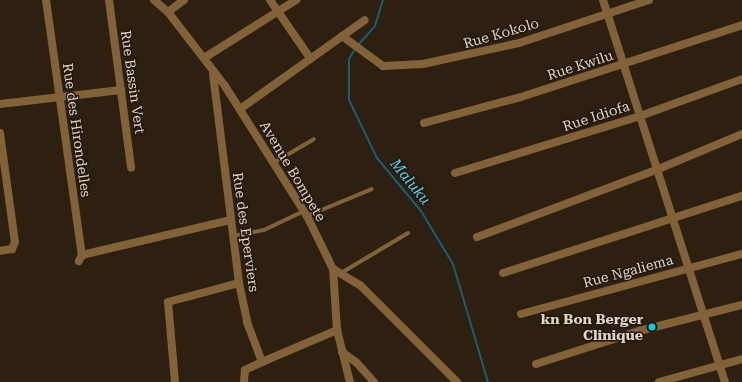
<!DOCTYPE html>
<style>
body{margin:0}
#map{position:relative;width:742px;height:382px;overflow:hidden;background:#2e2010;font-family:"Roboto Serif",serif}
div>[style]{position:absolute}
.stream>*{height:2px;margin:-1px;padding:0 1px;transform-origin:1px;border-radius:1px;background:#136075}
.lane>*{height:4px;margin:-2px;padding:0 2px;transform-origin:2px;border-radius:2px;background:#826239}
.street>*{height:8px;margin:-4px;padding:0 4px;transform-origin:4px;border-radius:4px;background:#826239}
.dots>*{width:11px;height:11px;translate:-50% -50%;box-sizing:border-box;border:2px solid #241707;border-radius:50%}
span{translate:-50% -50%;white-space:nowrap;text-align:center;line-height:1.15;-webkit-text-stroke:3px #241707;paint-order:stroke}
.street-label{font-size:14px;color:#ded5cb}
.poi-label{font-size:14px;color:#ded5cb;font-weight:700}
.right{translate:-100% -50%;text-align:right}
.water-label{font-size:15px;color:#4ed4fc;font-style:italic}
</style>
<div id="map">
<div class="stream">
<i style="left:359px;top:44px;width:24px;rotate:-48deg"></i>
<i style="left:375px;top:26px;width:27px;rotate:-73deg"></i>
<i style="left:355px;top:49px;width:12px;rotate:121deg"></i>
<i style="left:349px;top:59px;width:41px;rotate:90deg"></i>
<i style="left:349px;top:100px;width:64px;rotate:64.2deg"></i>
<i style="left:377px;top:158px;width:69px;rotate:50.3deg"></i>
<i style="left:421px;top:211px;width:62px;rotate:58.9deg"></i>
<i style="left:453px;top:264px;width:123px;rotate:73.5deg"></i>
</div>
<div class="lane">
<i style="left:275px;top:162px;width:45px;rotate:-30.5deg"></i>
<i style="left:307px;top:216px;width:70px;rotate:-22.6deg"></i>
<i style="left:233px;top:236px;width:32px;rotate:-11deg"></i>
<i style="left:264px;top:230px;width:44px;rotate:-25.4deg"></i>
<i style="left:341px;top:273px;width:78px;rotate:-30.8deg"></i>
</div>
<div class="street">
<i style="left:46px;top:0;width:258px;rotate:82deg"></i>
<i style="left:82px;top:255px;width:7px;rotate:117deg"></i>
<i style="left:109px;top:0;width:169px;rotate:82.5deg"></i>
<i style="left:154px;top:0;width:18px;rotate:41deg"></i>
<i style="left:168px;top:12px;width:93px;rotate:52.4deg"></i>
<i style="left:225px;top:86px;width:154px;rotate:57.8deg"></i>
<i style="left:307px;top:216px;width:59px;rotate:63.9deg"></i>
<i style="left:333px;top:269px;width:61px;rotate:86.2deg"></i>
<i style="left:337px;top:330px;width:54px;rotate:76deg"></i>
<i style="left:270px;top:0;width:70px;rotate:55.4deg"></i>
<i style="left:603px;top:0;width:401px;rotate:72.3deg"></i>
<i style="left:168px;top:12px;width:20px;rotate:-37deg"></i>
<i style="left:342px;top:36px;width:51px;rotate:36.2deg"></i>
<i style="left:383px;top:66px;width:40px;rotate:-2.9deg"></i>
<i style="left:423px;top:64px;width:98px;rotate:-12.3deg"></i>
<i style="left:519px;top:43px;width:137px;rotate:-18.3deg"></i>
<i style="left:204px;top:58px;width:109px;rotate:-32.2deg"></i>
<i style="left:213px;top:74px;width:211px;rotate:82.9deg"></i>
<i style="left:239px;top:283px;width:40px;rotate:78deg"></i>
<i style="left:247px;top:322px;width:43px;rotate:69.4deg"></i>
<i style="left:262px;top:362px;width:19px;rotate:155deg"></i>
<i style="left:245px;top:370px;width:12px;rotate:95deg"></i>
<i style="left:0;top:104px;width:122px;rotate:-6.6deg"></i>
<i style="left:240px;top:109px;width:153px;rotate:-35.5deg"></i>
<i style="left:424px;top:123px;width:100px;rotate:-15deg"></i>
<i style="left:521px;top:97px;width:232px;rotate:-18deg"></i>
<i style="left:0;top:133px;width:110px;rotate:82.2deg"></i>
<i style="left:15px;top:242px;width:8px;rotate:113deg"></i>
<i style="left:12px;top:249px;width:12px;rotate:171deg"></i>
<i style="left:455px;top:173px;width:194px;rotate:-17.1deg"></i>
<i style="left:640px;top:116px;width:109px;rotate:-19.9deg"></i>
<i style="left:477px;top:237px;width:191px;rotate:-20.5deg"></i>
<i style="left:656px;top:170px;width:93px;rotate:-22.7deg"></i>
<i style="left:82px;top:255px;width:152px;rotate:-13.3deg"></i>
<i style="left:333px;top:269px;width:31px;rotate:31deg"></i>
<i style="left:360px;top:285px;width:137px;rotate:45deg"></i>
<i style="left:503px;top:273px;width:251px;rotate:-17.9deg"></i>
<i style="left:521px;top:314px;width:229px;rotate:-15.2deg"></i>
<i style="left:342px;top:352px;width:17px;rotate:36deg"></i>
<i style="left:356px;top:362px;width:27px;rotate:48deg"></i>
<i style="left:262px;top:362px;width:82px;rotate:-23.1deg"></i>
<i style="left:536px;top:364px;width:108px;rotate:-17.8deg"></i>
<i style="left:639px;top:331px;width:106px;rotate:-14.2deg"></i>
<i style="left:175px;top:382px;width:80px;rotate:-95deg"></i>
<i style="left:168px;top:302px;width:73px;rotate:-15deg"></i>
<i style="left:659px;top:382px;width:86px;rotate:-15.5deg"></i>
</div>
<div class="dots">
<i style="left:652px;top:327px;background:#00cbf9"></i>
</div>
<div class="street-label">
<span style="left:501px;top:33px;rotate:-16deg">Rue Kokolo</span>
<span style="left:580px;top:65px;rotate:-18deg">Rue Kwilu</span>
<span style="left:133px;top:82px;rotate:82deg">Rue Bassin Vert</span>
<span style="left:596px;top:116px;rotate:-18deg">Rue Idiofa</span>
<span style="left:77px;top:130px;rotate:82deg">Rue des Hirondelles</span>
<span style="left:293px;top:171px;rotate:59deg">Avenue Bompete</span>
<span style="left:246px;top:232px;rotate:82deg">Rue des Eperviers</span>
<span style="left:628px;top:271px;rotate:-15deg">Rue Ngaliema</span>
</div>
<div class="poi-label">
<span class="right" style="left:643px;top:327px">kn Bon Berger<br>Clinique</span>
</div>
<div class="water-label">
<span style="left:410px;top:182px;rotate:51deg">Maluku</span>
</div>
</div>
